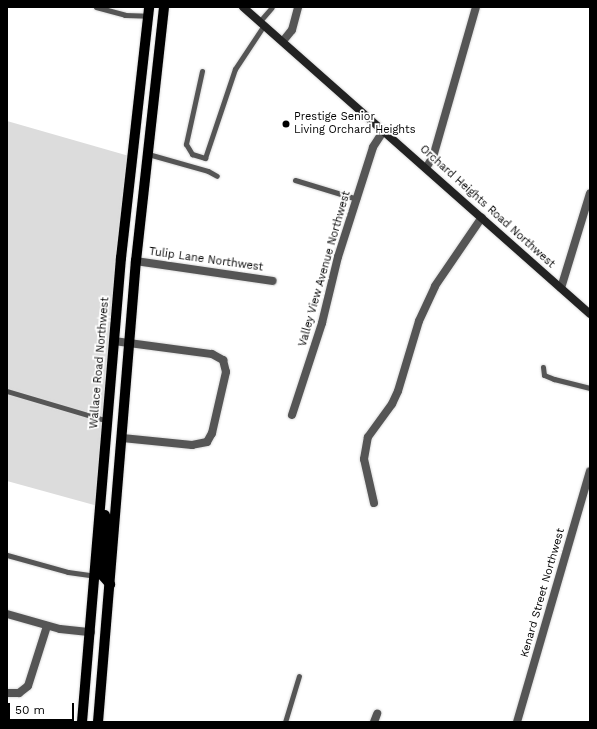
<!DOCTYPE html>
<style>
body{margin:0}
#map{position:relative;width:597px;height:729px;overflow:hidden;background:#fff;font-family:"Work Sans",sans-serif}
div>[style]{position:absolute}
.green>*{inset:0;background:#dcdcdc}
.roads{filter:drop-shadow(0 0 1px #dbdbdb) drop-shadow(0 0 1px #dbdbdb)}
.service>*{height:5px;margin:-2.5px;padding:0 2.5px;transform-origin:2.5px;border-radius:2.5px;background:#555}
.minor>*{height:8px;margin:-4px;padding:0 4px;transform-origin:4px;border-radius:4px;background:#555}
.secondary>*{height:8px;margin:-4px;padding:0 4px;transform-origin:4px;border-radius:4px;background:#222}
.primary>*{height:10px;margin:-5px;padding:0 5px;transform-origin:5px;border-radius:5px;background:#000}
.dots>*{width:11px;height:11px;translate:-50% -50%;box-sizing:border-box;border:2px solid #fff;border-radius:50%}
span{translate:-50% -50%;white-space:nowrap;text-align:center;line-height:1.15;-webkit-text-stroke:3.5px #fff;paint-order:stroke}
.poi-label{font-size:11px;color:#000}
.left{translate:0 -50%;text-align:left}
.street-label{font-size:11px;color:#000}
.frame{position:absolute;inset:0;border:8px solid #000;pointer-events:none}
.scale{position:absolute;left:8px;top:703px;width:66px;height:18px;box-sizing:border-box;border:2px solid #000;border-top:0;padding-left:5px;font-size:12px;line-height:14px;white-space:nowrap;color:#000;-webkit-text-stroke:3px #fff;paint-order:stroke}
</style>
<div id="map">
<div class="green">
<i style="clip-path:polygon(7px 121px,129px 156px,105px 508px,7px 481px)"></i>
</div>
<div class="roads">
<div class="service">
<i style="left:96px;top:7px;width:30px;rotate:15deg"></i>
<i style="left:125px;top:15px;width:23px;rotate:2deg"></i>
<i style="left:260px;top:21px;width:18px;rotate:-49deg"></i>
<i style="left:202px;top:71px;width:75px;rotate:102.4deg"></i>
<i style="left:186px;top:144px;width:12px;rotate:59deg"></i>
<i style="left:192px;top:154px;width:14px;rotate:17deg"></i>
<i style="left:205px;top:158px;width:94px;rotate:-71.4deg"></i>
<i style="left:235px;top:69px;width:53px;rotate:-56.6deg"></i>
<i style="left:148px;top:154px;width:62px;rotate:15.8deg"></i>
<i style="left:208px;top:171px;width:10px;rotate:29deg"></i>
<i style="left:295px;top:180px;width:65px;rotate:17deg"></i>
<i style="left:543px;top:367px;width:8px;rotate:83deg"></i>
<i style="left:544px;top:375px;width:11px;rotate:22deg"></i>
<i style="left:554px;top:379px;width:37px;rotate:14deg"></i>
<i style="left:7px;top:391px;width:105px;rotate:16.5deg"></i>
<i style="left:7px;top:555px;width:63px;rotate:15.6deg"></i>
<i style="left:68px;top:572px;width:27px;rotate:8deg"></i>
<i style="left:285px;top:722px;width:48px;rotate:-73.1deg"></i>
</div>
<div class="minor">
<i style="left:283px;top:41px;width:14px;rotate:-51deg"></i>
<i style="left:292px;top:30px;width:24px;rotate:-75deg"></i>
<i style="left:426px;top:168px;width:13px;rotate:-58deg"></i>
<i style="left:433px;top:157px;width:156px;rotate:-74deg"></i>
<i style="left:136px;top:261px;width:138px;rotate:8.3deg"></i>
<i style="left:561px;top:288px;width:99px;rotate:-73deg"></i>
<i style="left:114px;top:341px;width:99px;rotate:7.6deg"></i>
<i style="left:212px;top:354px;width:13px;rotate:29deg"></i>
<i style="left:223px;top:360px;width:12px;rotate:76deg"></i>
<i style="left:226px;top:372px;width:63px;rotate:102.9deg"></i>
<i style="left:212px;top:433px;width:10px;rotate:119deg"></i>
<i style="left:207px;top:442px;width:15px;rotate:169deg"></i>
<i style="left:192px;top:445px;width:70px;rotate:-174.3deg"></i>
<i style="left:292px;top:415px;width:97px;rotate:-71.9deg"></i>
<i style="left:322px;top:323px;width:68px;rotate:-76.4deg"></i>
<i style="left:338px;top:257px;width:115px;rotate:-72.3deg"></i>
<i style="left:373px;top:147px;width:20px;rotate:-57deg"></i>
<i style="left:374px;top:503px;width:45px;rotate:-102.8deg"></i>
<i style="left:364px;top:459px;width:22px;rotate:-80deg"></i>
<i style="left:368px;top:437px;width:41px;rotate:-54deg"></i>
<i style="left:392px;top:404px;width:14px;rotate:-65deg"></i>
<i style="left:398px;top:391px;width:73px;rotate:-73.3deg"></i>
<i style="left:419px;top:321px;width:38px;rotate:-65deg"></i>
<i style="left:435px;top:286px;width:83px;rotate:-55.7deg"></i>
<i style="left:7px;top:614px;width:55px;rotate:15.8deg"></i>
<i style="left:60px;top:629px;width:31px;rotate:6deg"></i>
<i style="left:7px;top:693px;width:12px"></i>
<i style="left:19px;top:693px;width:11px;rotate:-38deg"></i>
<i style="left:28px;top:686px;width:63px;rotate:-72.4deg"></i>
<i style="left:374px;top:722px;width:9px;rotate:-69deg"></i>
<i style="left:517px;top:722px;width:261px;rotate:-73.8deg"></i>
</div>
<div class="secondary">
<i style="left:243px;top:7px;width:463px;rotate:41.5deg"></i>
</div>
<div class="primary">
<i style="left:105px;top:515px;width:15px;rotate:82deg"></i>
<i style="left:107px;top:530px;width:46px;rotate:95deg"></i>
<i style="left:103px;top:576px;width:11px;rotate:49deg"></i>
<i style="left:82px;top:722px;width:466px;rotate:-85.2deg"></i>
<i style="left:121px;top:258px;width:253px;rotate:-83.6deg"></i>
<i style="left:98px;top:722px;width:463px;rotate:-85.3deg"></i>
<i style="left:136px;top:261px;width:256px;rotate:-83.7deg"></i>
</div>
</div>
<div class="dots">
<i style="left:286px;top:124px;background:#000"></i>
</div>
<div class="poi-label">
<span class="left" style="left:294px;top:124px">Prestige Senior<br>Living Orchard Heights</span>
</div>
<div class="street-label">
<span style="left:487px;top:207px;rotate:42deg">Orchard Heights Road Northwest</span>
<span style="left:206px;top:260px;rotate:8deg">Tulip Lane Northwest</span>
<span style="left:325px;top:269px;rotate:-74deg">Valley View Avenue Northwest</span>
<span style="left:100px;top:363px;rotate:-85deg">Wallace Road Northwest</span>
<span style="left:543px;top:593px;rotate:-74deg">Kenard Street Northwest</span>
</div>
<div class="frame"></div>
<div class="scale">50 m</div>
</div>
